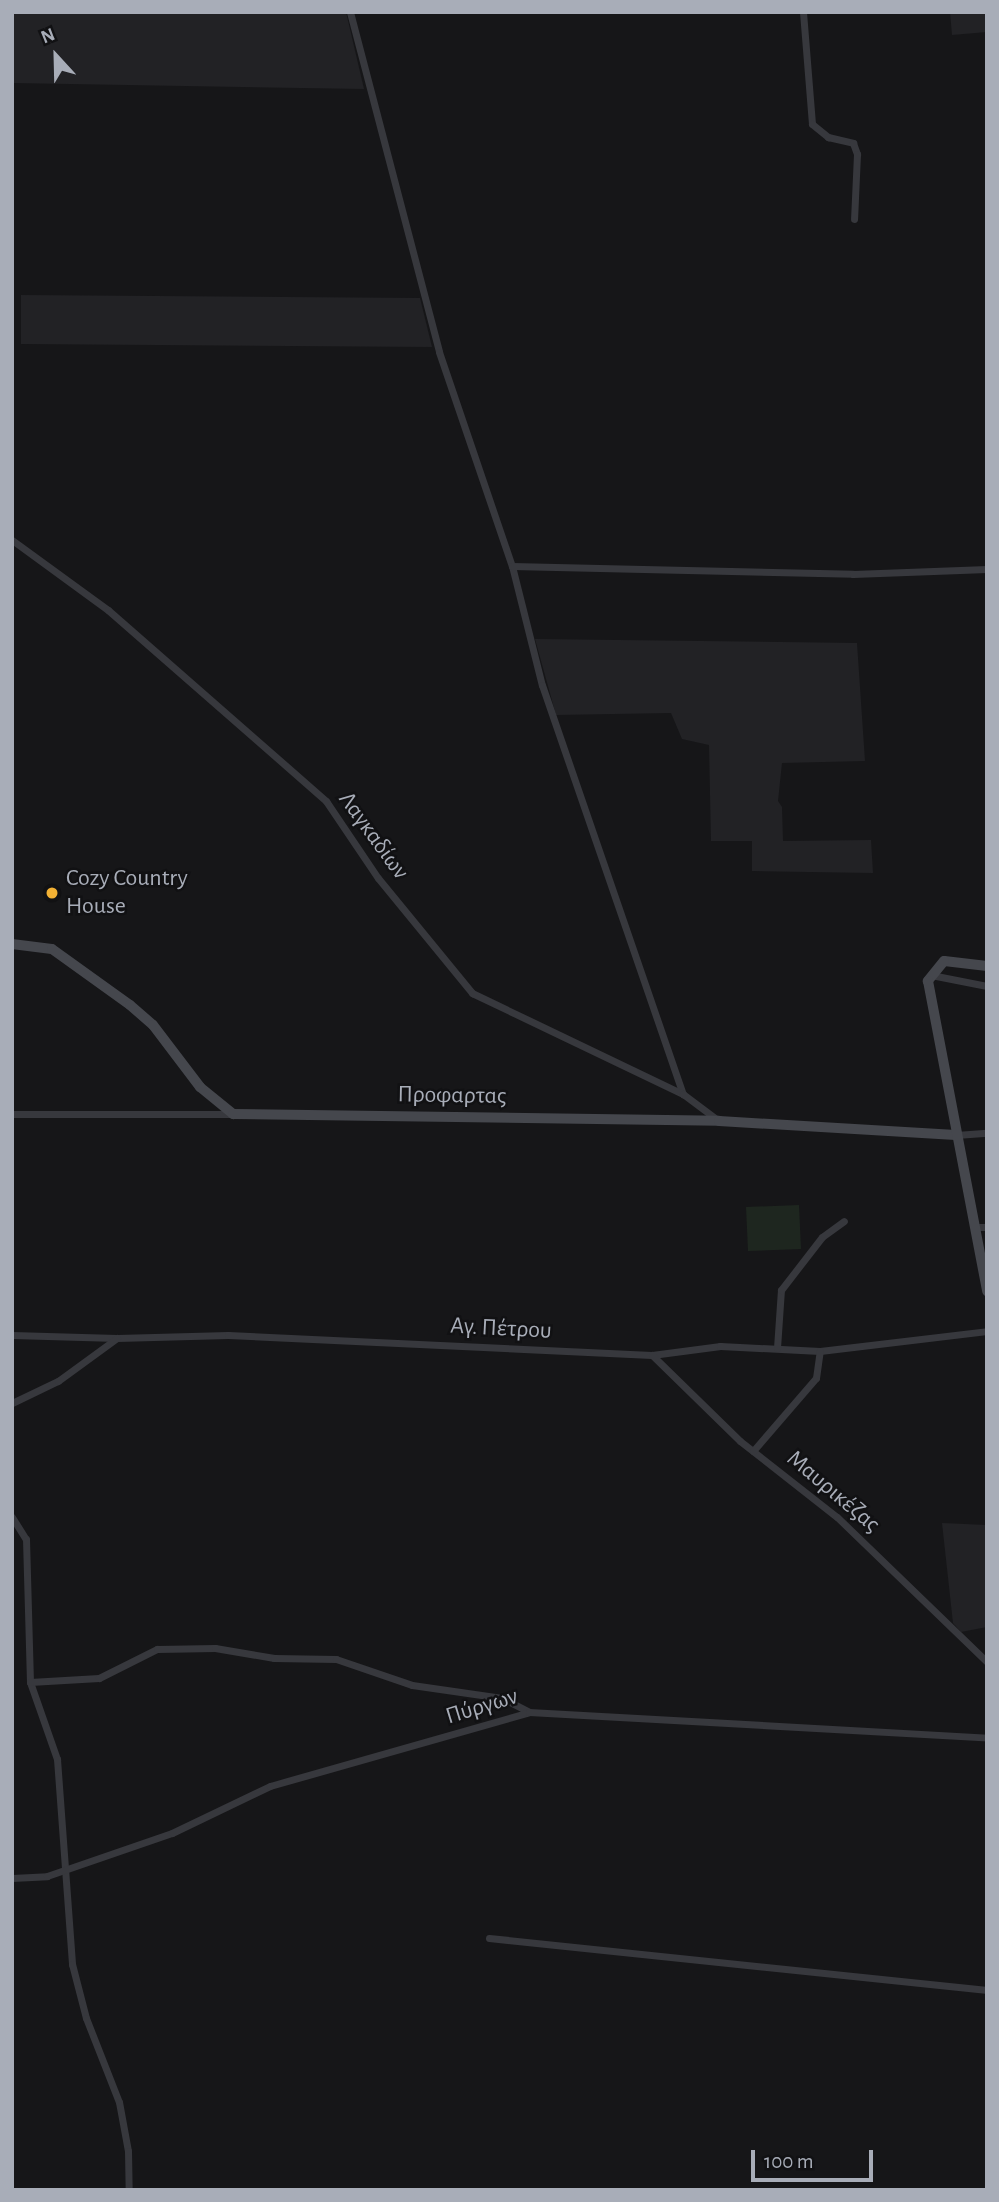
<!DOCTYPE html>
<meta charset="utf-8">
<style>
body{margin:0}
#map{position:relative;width:999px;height:2202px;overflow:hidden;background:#161618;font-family:"Alegreya Sans",sans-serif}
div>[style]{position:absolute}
.built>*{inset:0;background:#222225}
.green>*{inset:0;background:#1e261f}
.street>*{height:7px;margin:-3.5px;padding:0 3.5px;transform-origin:3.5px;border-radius:3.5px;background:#37383d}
.secondary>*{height:10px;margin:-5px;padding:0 5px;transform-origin:5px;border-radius:5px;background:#45474d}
.dots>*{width:19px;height:19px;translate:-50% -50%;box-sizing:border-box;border:4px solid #111113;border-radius:50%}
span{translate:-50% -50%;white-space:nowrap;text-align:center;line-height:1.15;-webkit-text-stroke:5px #111113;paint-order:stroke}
.street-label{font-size:24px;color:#a8adb8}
.poi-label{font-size:24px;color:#a8adb8}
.left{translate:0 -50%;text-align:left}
.frame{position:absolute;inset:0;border:14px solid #a8adb8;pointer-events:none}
.north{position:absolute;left:21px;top:21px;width:70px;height:70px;-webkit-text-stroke:5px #111113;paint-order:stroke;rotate:338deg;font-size:19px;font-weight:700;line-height:28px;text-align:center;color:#a8adb8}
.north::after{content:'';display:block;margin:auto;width:24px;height:32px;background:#a8adb8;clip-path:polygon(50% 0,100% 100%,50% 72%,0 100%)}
.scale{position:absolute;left:751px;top:2150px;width:122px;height:32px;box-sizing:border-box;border:4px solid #a8adb8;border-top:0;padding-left:9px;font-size:21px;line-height:24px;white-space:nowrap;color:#a8adb8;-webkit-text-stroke:5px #111113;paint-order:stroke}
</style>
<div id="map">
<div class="built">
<i style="clip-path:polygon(12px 12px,346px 12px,364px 89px,12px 83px)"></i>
<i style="clip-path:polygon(950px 12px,987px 12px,987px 32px,952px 35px)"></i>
<i style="clip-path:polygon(21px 295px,420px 298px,432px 347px,21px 344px)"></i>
<i style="clip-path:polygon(535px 639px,857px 643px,865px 761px,782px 763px,778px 801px,782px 807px,783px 841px,871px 840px,873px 873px,752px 871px,752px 841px,711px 841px,709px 745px,682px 739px,671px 713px,556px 715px)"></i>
<i style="clip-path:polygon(942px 1523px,987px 1525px,987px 1627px,961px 1632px,953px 1623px)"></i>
</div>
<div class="green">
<i style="clip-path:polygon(799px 1205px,801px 1249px,748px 1251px,746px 1207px)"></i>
</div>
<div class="street">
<i style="left:350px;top:12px;width:351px;rotate:75.3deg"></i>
<i style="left:439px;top:352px;width:226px;rotate:71.2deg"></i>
<i style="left:512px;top:566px;width:123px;rotate:75.9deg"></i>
<i style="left:542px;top:685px;width:433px;rotate:71deg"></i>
<i style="left:803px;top:12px;width:112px;rotate:85.4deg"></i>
<i style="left:812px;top:124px;width:21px;rotate:39deg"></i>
<i style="left:828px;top:137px;width:26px;rotate:13deg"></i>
<i style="left:853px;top:143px;width:12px;rotate:70deg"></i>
<i style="left:857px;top:154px;width:65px;rotate:92.6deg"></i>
<i style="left:12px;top:540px;width:119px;rotate:36.1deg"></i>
<i style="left:108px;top:610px;width:290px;rotate:41.2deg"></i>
<i style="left:326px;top:801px;width:93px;rotate:56deg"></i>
<i style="left:378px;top:878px;width:149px;rotate:50.7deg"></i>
<i style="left:472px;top:993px;width:234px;rotate:25.6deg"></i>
<i style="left:683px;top:1094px;width:45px;rotate:36.9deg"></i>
<i style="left:512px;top:566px;width:341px;rotate:1.3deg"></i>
<i style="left:853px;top:574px;width:134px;rotate:-2.1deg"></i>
<i style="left:931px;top:975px;width:57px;rotate:11.1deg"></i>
<i style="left:12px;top:1114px;width:220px"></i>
<i style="left:956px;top:1135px;width:31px;rotate:-4deg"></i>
<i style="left:974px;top:1227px;width:13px"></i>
<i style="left:12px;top:1335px;width:105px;rotate:1.6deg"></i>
<i style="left:117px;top:1338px;width:111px;rotate:-1.5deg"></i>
<i style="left:228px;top:1335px;width:424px;rotate:2.7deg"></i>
<i style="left:652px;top:1355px;width:69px;rotate:-7.5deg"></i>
<i style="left:720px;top:1346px;width:100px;rotate:2.9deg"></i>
<i style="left:820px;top:1351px;width:168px;rotate:-6.8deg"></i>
<i style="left:777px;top:1348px;width:58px;rotate:-86.1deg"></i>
<i style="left:781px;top:1290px;width:67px;rotate:-52.3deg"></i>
<i style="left:822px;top:1237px;width:27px;rotate:-36deg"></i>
<i style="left:652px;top:1355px;width:123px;rotate:44.3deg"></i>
<i style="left:740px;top:1441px;width:123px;rotate:38.1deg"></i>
<i style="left:837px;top:1517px;width:209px;rotate:44deg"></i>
<i style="left:12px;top:1403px;width:51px;rotate:-25.6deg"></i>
<i style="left:58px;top:1381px;width:73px;rotate:-36.1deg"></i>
<i style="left:753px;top:1451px;width:96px;rotate:-49.2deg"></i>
<i style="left:816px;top:1378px;width:27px;rotate:-82deg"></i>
<i style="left:12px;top:1517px;width:26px;rotate:58deg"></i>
<i style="left:26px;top:1539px;width:143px;rotate:88.4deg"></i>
<i style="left:30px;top:1682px;width:82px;rotate:70.7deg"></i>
<i style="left:57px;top:1759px;width:206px;rotate:85.8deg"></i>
<i style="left:72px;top:1964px;width:56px;rotate:75.5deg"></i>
<i style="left:86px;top:2018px;width:90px;rotate:68.6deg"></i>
<i style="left:119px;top:2102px;width:50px;rotate:79.6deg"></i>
<i style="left:128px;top:2151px;width:39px;rotate:89deg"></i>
<i style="left:30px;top:1682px;width:69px;rotate:-3.3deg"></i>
<i style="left:99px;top:1678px;width:65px;rotate:-26.6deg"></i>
<i style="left:157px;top:1649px;width:58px;rotate:-1deg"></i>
<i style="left:215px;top:1648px;width:60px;rotate:9.6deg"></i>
<i style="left:274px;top:1658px;width:62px;rotate:0.9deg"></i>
<i style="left:336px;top:1659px;width:80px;rotate:18.9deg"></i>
<i style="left:412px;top:1685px;width:91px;rotate:8.2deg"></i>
<i style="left:502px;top:1698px;width:30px;rotate:27deg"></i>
<i style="left:12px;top:1878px;width:35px;rotate:-3deg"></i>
<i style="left:47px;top:1876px;width:132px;rotate:-19deg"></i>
<i style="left:172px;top:1833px;width:109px;rotate:-25.6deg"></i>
<i style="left:270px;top:1786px;width:269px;rotate:-15.9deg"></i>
<i style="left:529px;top:1712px;width:459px;rotate:3.2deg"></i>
<i style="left:489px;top:1938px;width:501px;rotate:5.96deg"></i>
</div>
<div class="secondary">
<i style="left:12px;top:944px;width:40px;rotate:7.1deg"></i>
<i style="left:52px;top:949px;width:96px;rotate:35.7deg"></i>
<i style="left:130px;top:1005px;width:30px;rotate:41deg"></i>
<i style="left:153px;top:1025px;width:78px;rotate:52.8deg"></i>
<i style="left:200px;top:1087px;width:43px;rotate:39.3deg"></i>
<i style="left:233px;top:1114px;width:486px;rotate:0.8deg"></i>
<i style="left:719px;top:1121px;width:237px;rotate:3.4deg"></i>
<i style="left:987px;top:966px;width:43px;rotate:-173.4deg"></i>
<i style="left:944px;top:961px;width:26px;rotate:129deg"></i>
<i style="left:928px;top:981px;width:316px;rotate:79.2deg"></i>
</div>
<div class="dots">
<i style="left:52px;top:893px;background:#f2b134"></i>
</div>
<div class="street-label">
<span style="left:373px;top:836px;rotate:54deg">Λαγκαδίων</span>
<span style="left:452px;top:1096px;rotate:1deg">Προφαρτας</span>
<span style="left:501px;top:1329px;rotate:3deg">Αγ. Πέτρου</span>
<span style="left:833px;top:1492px;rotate:40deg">Μαυρικέζας</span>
<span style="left:482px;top:1707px;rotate:-17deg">Πύργων</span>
</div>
<div class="poi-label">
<span class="left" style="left:66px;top:893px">Cozy Country<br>House</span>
</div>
<div class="frame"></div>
<div class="north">N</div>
<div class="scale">100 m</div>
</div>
